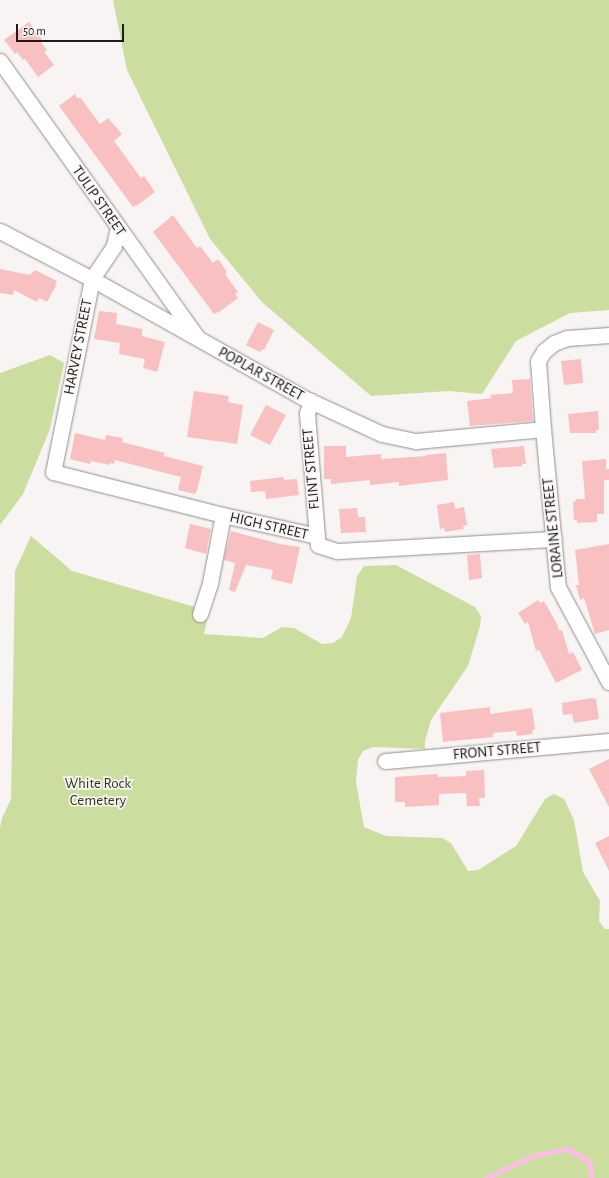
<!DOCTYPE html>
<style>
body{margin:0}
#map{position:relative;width:609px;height:1178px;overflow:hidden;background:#f7f4f3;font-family:"Alegreya Sans",sans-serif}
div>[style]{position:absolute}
.green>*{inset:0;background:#ccde9f}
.stream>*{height:4.5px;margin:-2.25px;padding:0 2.25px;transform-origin:2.25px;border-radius:2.25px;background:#fdbee3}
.building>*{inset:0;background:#f8c0c1}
.roads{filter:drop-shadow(0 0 1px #918e8c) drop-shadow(0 0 1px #918e8c)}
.street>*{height:15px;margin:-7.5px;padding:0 7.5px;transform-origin:7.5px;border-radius:7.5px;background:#fff}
span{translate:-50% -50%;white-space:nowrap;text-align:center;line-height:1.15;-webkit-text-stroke:3.5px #f7f4f3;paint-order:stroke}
.street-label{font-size:15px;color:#1d1c1b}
.park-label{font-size:15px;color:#2f3815}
.scale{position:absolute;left:16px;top:24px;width:108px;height:18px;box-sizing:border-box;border:2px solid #1d1c1b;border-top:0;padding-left:5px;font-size:12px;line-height:14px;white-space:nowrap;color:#1d1c1b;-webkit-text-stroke:3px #f7f4f3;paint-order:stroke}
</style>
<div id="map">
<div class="green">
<i style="clip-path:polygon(113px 0,609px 0,609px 310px,570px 313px,516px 341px,482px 394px,449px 391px,371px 396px,262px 302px,210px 239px,127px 70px)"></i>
<i style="clip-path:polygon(50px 355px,64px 363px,50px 429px,23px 494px,0 525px,0 373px)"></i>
<i style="clip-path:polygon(31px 536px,72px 571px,209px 611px,204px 634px,263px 638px,282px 627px,294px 628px,322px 644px,333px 643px,342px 637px,351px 618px,357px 576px,364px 566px,396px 565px,475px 607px,481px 616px,480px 626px,468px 666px,431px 720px,425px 741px,425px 749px,373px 747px,363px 751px,358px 760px,356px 782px,364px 827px,386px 836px,442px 838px,451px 843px,468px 871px,478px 870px,516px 846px,545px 799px,554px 794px,564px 799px,574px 820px,583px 872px,600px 901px,599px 921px,605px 929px,609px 929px,609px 1178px,0 1178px,0 828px,2px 818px,11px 799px,15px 571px)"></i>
</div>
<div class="stream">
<i style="left:486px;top:1178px;width:54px;rotate:-25.1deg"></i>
<i style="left:535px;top:1155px;width:34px;rotate:-10deg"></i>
<i style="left:568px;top:1149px;width:24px;rotate:30deg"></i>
<i style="left:589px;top:1161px;width:17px;rotate:80deg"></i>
</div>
<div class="building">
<i style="clip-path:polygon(29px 22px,43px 41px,41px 42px,47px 50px,44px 52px,54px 65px,38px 77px,25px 59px,23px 60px,17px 52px,15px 54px,4px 40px)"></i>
<i style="clip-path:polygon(75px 94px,78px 99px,80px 97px,100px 124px,108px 118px,122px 134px,114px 141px,141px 178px,144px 176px,155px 192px,139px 204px,133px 207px,59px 106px)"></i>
<i style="clip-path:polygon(173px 215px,197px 248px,200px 246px,213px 263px,218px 259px,227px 272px,225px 274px,238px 292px,235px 294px,238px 298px,218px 313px,217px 312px,214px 314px,153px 232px)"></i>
<i style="clip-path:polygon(0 269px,30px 275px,35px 270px,57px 281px,55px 285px,56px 286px,47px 302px,39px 298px,37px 302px,14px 290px,13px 295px,0 293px)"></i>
<i style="clip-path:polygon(99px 311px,117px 313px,116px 324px,142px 329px,142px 336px,165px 342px,157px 372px,143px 368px,145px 359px,119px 354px,120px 343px,94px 339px)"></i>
<i style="clip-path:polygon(258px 322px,274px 330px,264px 350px,262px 349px,260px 352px,246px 345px)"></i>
<i style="clip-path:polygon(581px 359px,583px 383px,564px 385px,561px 361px)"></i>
<i style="clip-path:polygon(530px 379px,533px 421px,470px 426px,467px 401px,491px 398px,490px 395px,513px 393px,512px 380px)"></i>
<i style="clip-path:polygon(194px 391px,229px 396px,228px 402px,243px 405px,237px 444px,187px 437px)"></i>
<i style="clip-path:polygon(266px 405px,286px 415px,270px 445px,250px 435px)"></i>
<i style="clip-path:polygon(598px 411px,599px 430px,596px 430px,596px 433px,570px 433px,568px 414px)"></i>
<i style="clip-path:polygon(75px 433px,105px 440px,106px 435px,123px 438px,122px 442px,165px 453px,164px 456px,203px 466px,197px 490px,195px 494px,178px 490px,181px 477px,115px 460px,114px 464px,110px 463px,110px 465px,91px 461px,90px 464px,70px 459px)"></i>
<i style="clip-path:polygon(324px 446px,346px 446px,346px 457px,381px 454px,381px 459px,426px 456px,426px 455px,446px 453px,448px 480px,399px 486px,399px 482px,370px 485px,370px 480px,331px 484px,331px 479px,324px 479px)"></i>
<i style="clip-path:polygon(524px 446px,526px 464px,522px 464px,522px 466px,494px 468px,491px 449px)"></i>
<i style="clip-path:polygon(606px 459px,606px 469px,609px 469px,609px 480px,604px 480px,604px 514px,597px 514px,597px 522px,577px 523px,577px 520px,574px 520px,573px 502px,576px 501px,576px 499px,585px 499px,582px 461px)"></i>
<i style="clip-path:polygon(283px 477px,284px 480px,297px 479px,299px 495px,266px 499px,265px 491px,251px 492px,250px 481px)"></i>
<i style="clip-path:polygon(454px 502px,455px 509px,464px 507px,467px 525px,463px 525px,464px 529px,445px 532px,444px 528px,440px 529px,437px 505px)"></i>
<i style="clip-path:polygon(357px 508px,358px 517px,365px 517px,366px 532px,341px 533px,339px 509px)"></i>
<i style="clip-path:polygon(190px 524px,211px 529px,206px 554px,185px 548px)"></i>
<i style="clip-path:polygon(231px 531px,280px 544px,300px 547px,292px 584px,271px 579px,273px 570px,246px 565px,235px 592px,229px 590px,235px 563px,224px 560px,224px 558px)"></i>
<i style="clip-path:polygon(609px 544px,609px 630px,595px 634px,584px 598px,580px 600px,576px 585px,579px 585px,575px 550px)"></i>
<i style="clip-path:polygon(480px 554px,482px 578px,469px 580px,467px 555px)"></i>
<i style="clip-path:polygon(538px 600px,540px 603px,544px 601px,557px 624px,559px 631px,562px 630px,569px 654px,573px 652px,582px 670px,556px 683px,539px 650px,536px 651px,528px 622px,525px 624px,518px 613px)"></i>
<i style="clip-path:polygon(592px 698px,596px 699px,599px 719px,574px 723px,572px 714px,563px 715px,562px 703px)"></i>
<i style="clip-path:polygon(490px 707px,490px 714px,532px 708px,535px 730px,532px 730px,533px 734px,517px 736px,516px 731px,493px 733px,493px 737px,443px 742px,440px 713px)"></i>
<i style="clip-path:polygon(609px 759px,609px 807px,589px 769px)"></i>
<i style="clip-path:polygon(484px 770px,485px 798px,479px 798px,480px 806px,467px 806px,466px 793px,439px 794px,439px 805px,405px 807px,405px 802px,396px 802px,395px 801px,395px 777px,437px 774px,438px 777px,466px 776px,466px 771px)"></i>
<i style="clip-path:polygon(609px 836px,609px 871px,595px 843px)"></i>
</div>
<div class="roads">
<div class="street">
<i style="left:0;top:61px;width:338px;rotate:54.5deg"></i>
<i style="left:118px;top:228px;width:18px;rotate:103deg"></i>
<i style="left:114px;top:246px;width:40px;rotate:124deg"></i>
<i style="left:92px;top:279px;width:197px;rotate:101.4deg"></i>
<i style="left:53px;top:472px;width:175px;rotate:14.2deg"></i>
<i style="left:223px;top:515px;width:96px;rotate:12.6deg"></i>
<i style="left:317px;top:536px;width:9px;rotate:84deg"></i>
<i style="left:318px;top:545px;width:20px;rotate:18deg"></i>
<i style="left:337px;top:551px;width:217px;rotate:-3.2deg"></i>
<i style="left:0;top:231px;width:104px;rotate:27.6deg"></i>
<i style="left:92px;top:279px;width:243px;rotate:29.3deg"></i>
<i style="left:304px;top:398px;width:86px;rotate:24.8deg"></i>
<i style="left:382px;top:434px;width:35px;rotate:12deg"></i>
<i style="left:416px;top:441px;width:128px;rotate:-5.4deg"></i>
<i style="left:609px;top:335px;width:42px;rotate:175.9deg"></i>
<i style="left:567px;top:338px;width:14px;rotate:159deg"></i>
<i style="left:554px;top:343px;width:13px;rotate:141deg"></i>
<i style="left:544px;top:351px;width:12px;rotate:121deg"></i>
<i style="left:538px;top:361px;width:68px;rotate:85.8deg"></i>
<i style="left:543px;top:429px;width:159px;rotate:84.6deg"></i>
<i style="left:558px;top:587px;width:108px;rotate:61.8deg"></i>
<i style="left:311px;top:401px;width:13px;rotate:108deg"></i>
<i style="left:307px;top:413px;width:123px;rotate:85.4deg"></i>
<i style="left:200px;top:614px;width:33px;rotate:-72deg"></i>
<i style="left:210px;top:583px;width:69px;rotate:-79.2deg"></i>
<i style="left:385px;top:761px;width:225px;rotate:-5.1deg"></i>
</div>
</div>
<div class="street-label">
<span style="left:99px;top:201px;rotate:55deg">TULIP STREET</span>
<span style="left:78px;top:347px;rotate:-79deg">HARVEY STREET</span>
<span style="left:261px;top:374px;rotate:29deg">POPLAR STREET</span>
<span style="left:311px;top:469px;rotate:-95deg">FLINT STREET</span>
<span style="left:269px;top:526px;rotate:13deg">HIGH STREET</span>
<span style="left:553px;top:528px;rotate:-96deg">LORAINE STREET</span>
<span style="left:497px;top:751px;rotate:-5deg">FRONT STREET</span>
</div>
<div class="park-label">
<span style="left:98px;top:792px">White Rock<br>Cemetery</span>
</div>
<div class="scale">50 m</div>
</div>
